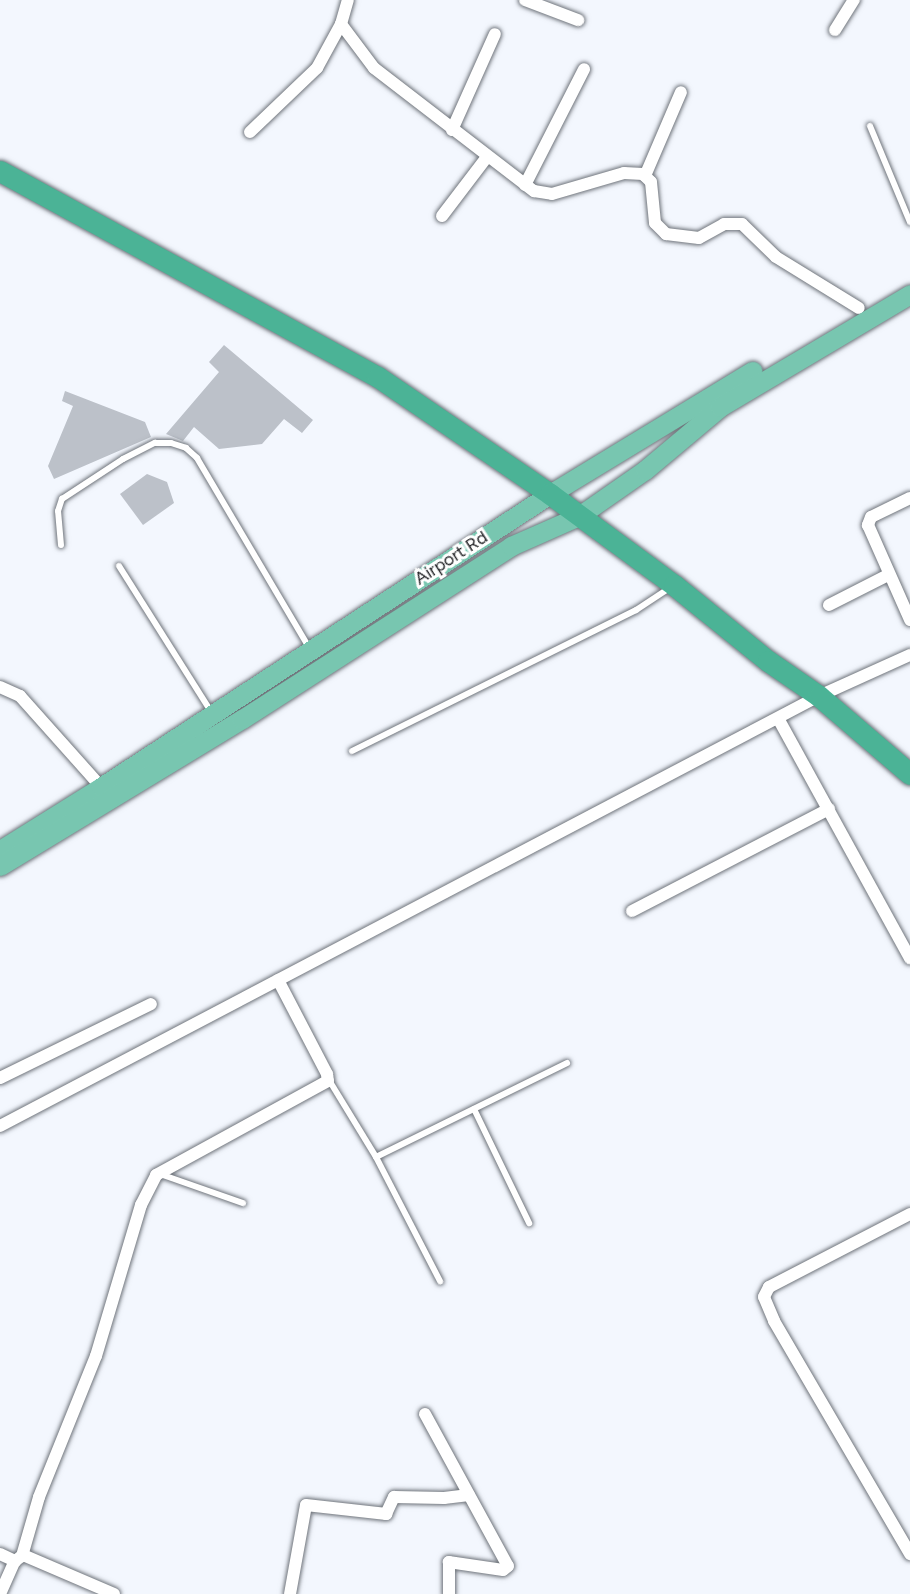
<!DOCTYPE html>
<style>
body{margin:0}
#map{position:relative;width:910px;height:1594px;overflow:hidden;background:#f3f7fe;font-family:Figtree,sans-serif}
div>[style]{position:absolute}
.building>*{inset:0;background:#bcc1c9}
.roads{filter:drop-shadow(0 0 2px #6f747b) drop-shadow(0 0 2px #6f747b)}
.service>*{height:6px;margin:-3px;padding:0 3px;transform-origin:3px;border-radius:3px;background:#fff}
.minor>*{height:12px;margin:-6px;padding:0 6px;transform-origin:6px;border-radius:6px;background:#fff}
.primary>*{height:19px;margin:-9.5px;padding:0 9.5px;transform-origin:9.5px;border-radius:9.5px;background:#78c6b0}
.trunk>*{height:21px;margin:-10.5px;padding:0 10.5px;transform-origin:10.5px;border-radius:10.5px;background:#4bb396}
span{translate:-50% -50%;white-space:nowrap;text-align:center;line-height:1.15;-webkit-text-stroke:6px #fff;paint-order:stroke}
.street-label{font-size:18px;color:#232427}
</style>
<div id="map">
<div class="building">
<i style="clip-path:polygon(224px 345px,313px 420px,302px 433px,284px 419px,262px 444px,219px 449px,194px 427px,183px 441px,166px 434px,219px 372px,209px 362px)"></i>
<i style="clip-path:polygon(65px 391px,145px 422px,151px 437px,54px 479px,48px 466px,73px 406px,62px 401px)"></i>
<i style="clip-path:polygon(147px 474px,167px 482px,174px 503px,143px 525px,120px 494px)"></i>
</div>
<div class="roads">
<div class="service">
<i style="left:870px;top:126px;width:104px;rotate:67.4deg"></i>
<i style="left:61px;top:545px;width:34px;rotate:-95deg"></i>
<i style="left:58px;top:511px;width:13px;rotate:-72deg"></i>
<i style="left:62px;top:499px;width:73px;rotate:-33.3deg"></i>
<i style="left:123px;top:459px;width:36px;rotate:-27deg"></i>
<i style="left:155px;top:443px;width:16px"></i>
<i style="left:171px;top:443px;width:16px;rotate:18deg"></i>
<i style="left:186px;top:448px;width:15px;rotate:42deg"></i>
<i style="left:197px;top:458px;width:222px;rotate:59.4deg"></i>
<i style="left:119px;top:566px;width:174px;rotate:57.7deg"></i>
<i style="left:352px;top:751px;width:317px;rotate:-26.4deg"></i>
<i style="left:636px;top:610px;width:42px;rotate:-33.3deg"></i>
<i style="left:329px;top:1080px;width:90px;rotate:58.6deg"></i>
<i style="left:376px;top:1157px;width:140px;rotate:62.7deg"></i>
<i style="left:474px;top:1109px;width:127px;rotate:64.2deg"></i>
<i style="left:376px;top:1157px;width:213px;rotate:-26.2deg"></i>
<i style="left:160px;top:1174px;width:88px;rotate:19.3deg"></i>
</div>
<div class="minor">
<i style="left:525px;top:0;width:57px;rotate:20.7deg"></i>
<i style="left:341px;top:24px;width:55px;rotate:53.1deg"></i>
<i style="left:374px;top:68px;width:202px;rotate:37.6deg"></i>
<i style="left:534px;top:191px;width:18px;rotate:9deg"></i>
<i style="left:552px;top:194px;width:75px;rotate:-16.3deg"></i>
<i style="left:624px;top:173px;width:19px;rotate:3deg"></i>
<i style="left:643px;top:174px;width:11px;rotate:45deg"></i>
<i style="left:651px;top:182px;width:41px;rotate:84.4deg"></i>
<i style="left:655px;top:223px;width:16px;rotate:45deg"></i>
<i style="left:666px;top:234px;width:33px;rotate:7deg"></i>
<i style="left:699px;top:238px;width:29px;rotate:-29deg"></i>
<i style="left:724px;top:224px;width:18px"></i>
<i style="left:742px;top:224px;width:47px;rotate:44.1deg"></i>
<i style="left:776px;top:257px;width:97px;rotate:31.6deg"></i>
<i style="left:835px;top:30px;width:36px;rotate:-58deg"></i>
<i style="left:452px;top:130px;width:105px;rotate:-65.9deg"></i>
<i style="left:250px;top:132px;width:93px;rotate:-43.7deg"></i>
<i style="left:317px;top:68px;width:50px;rotate:-61.4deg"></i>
<i style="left:341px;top:24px;width:25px;rotate:-74deg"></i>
<i style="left:645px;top:176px;width:91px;rotate:-66.8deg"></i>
<i style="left:525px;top:185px;width:130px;rotate:-63deg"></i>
<i style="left:442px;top:216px;width:74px;rotate:-52.7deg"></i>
<i style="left:910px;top:498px;width:43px;rotate:154deg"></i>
<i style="left:871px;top:517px;width:9px;rotate:111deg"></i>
<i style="left:868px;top:525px;width:104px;rotate:66.1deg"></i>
<i style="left:829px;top:605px;width:66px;rotate:-27deg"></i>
<i style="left:0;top:687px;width:22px;rotate:24deg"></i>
<i style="left:20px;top:696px;width:122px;rotate:48.3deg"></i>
<i style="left:779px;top:720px;width:272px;rotate:61.2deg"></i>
<i style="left:632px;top:911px;width:222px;rotate:-27.4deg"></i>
<i style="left:0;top:1078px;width:168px;rotate:-26.1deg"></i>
<i style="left:0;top:1126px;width:925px;rotate:-27.7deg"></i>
<i style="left:819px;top:696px;width:100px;rotate:-24.3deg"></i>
<i style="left:910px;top:1214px;width:159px;rotate:152.6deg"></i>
<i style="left:769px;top:1287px;width:11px;rotate:117deg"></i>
<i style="left:764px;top:1297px;width:26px;rotate:67deg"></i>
<i style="left:774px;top:1321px;width:270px;rotate:59.7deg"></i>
<i style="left:425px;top:1414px;width:173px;rotate:61.4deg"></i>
<i style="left:508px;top:1566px;width:6px;rotate:141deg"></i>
<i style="left:503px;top:1570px;width:55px;rotate:-171.6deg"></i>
<i style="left:449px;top:1562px;width:32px;rotate:90deg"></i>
<i style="left:0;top:1554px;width:17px;rotate:25deg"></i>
<i style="left:15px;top:1561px;width:9px;rotate:-36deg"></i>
<i style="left:22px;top:1556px;width:61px;rotate:-73.9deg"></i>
<i style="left:39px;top:1497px;width:152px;rotate:-68deg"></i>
<i style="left:96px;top:1356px;width:158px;rotate:-73.4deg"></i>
<i style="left:141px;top:1205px;width:34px;rotate:-63deg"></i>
<i style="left:156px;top:1175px;width:196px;rotate:-28.7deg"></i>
<i style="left:328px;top:1081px;width:7px;rotate:-98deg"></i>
<i style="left:327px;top:1074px;width:106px;rotate:-117.5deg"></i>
<i style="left:23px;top:1555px;width:99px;rotate:23.2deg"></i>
<i style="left:0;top:1594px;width:36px;rotate:-66deg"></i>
<i style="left:290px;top:1594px;width:90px;rotate:-79.8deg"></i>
<i style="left:306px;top:1505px;width:81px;rotate:6.4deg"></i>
<i style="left:386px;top:1514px;width:19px;rotate:-65deg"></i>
<i style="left:394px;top:1497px;width:50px;rotate:1.1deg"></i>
<i style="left:444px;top:1498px;width:25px;rotate:-7deg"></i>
</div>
<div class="primary">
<i style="left:0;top:850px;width:119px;rotate:-32deg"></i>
<i style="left:101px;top:787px;width:536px;rotate:-33.13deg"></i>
<i style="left:550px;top:494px;width:237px;rotate:-31.3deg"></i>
<i style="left:0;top:866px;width:283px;rotate:-31.3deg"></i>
<i style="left:242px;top:719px;width:320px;rotate:-32.7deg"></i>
<i style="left:511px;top:546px;width:74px;rotate:-23.8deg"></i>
<i style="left:579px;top:516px;width:80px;rotate:-34.9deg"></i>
<i style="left:645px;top:470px;width:98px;rotate:-40deg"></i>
<i style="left:720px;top:407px;width:221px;rotate:-30.7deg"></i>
</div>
<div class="trunk">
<i style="left:0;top:171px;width:430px;rotate:28.6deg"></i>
<i style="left:378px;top:377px;width:208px;rotate:34.2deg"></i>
<i style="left:550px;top:494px;width:154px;rotate:36.3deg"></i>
<i style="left:674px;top:585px;width:121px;rotate:39deg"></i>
<i style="left:768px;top:661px;width:62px;rotate:34.5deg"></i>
<i style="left:819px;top:696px;width:120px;rotate:40.6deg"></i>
</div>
</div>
<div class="street-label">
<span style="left:451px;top:558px;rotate:-33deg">Airport Rd</span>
</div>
</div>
